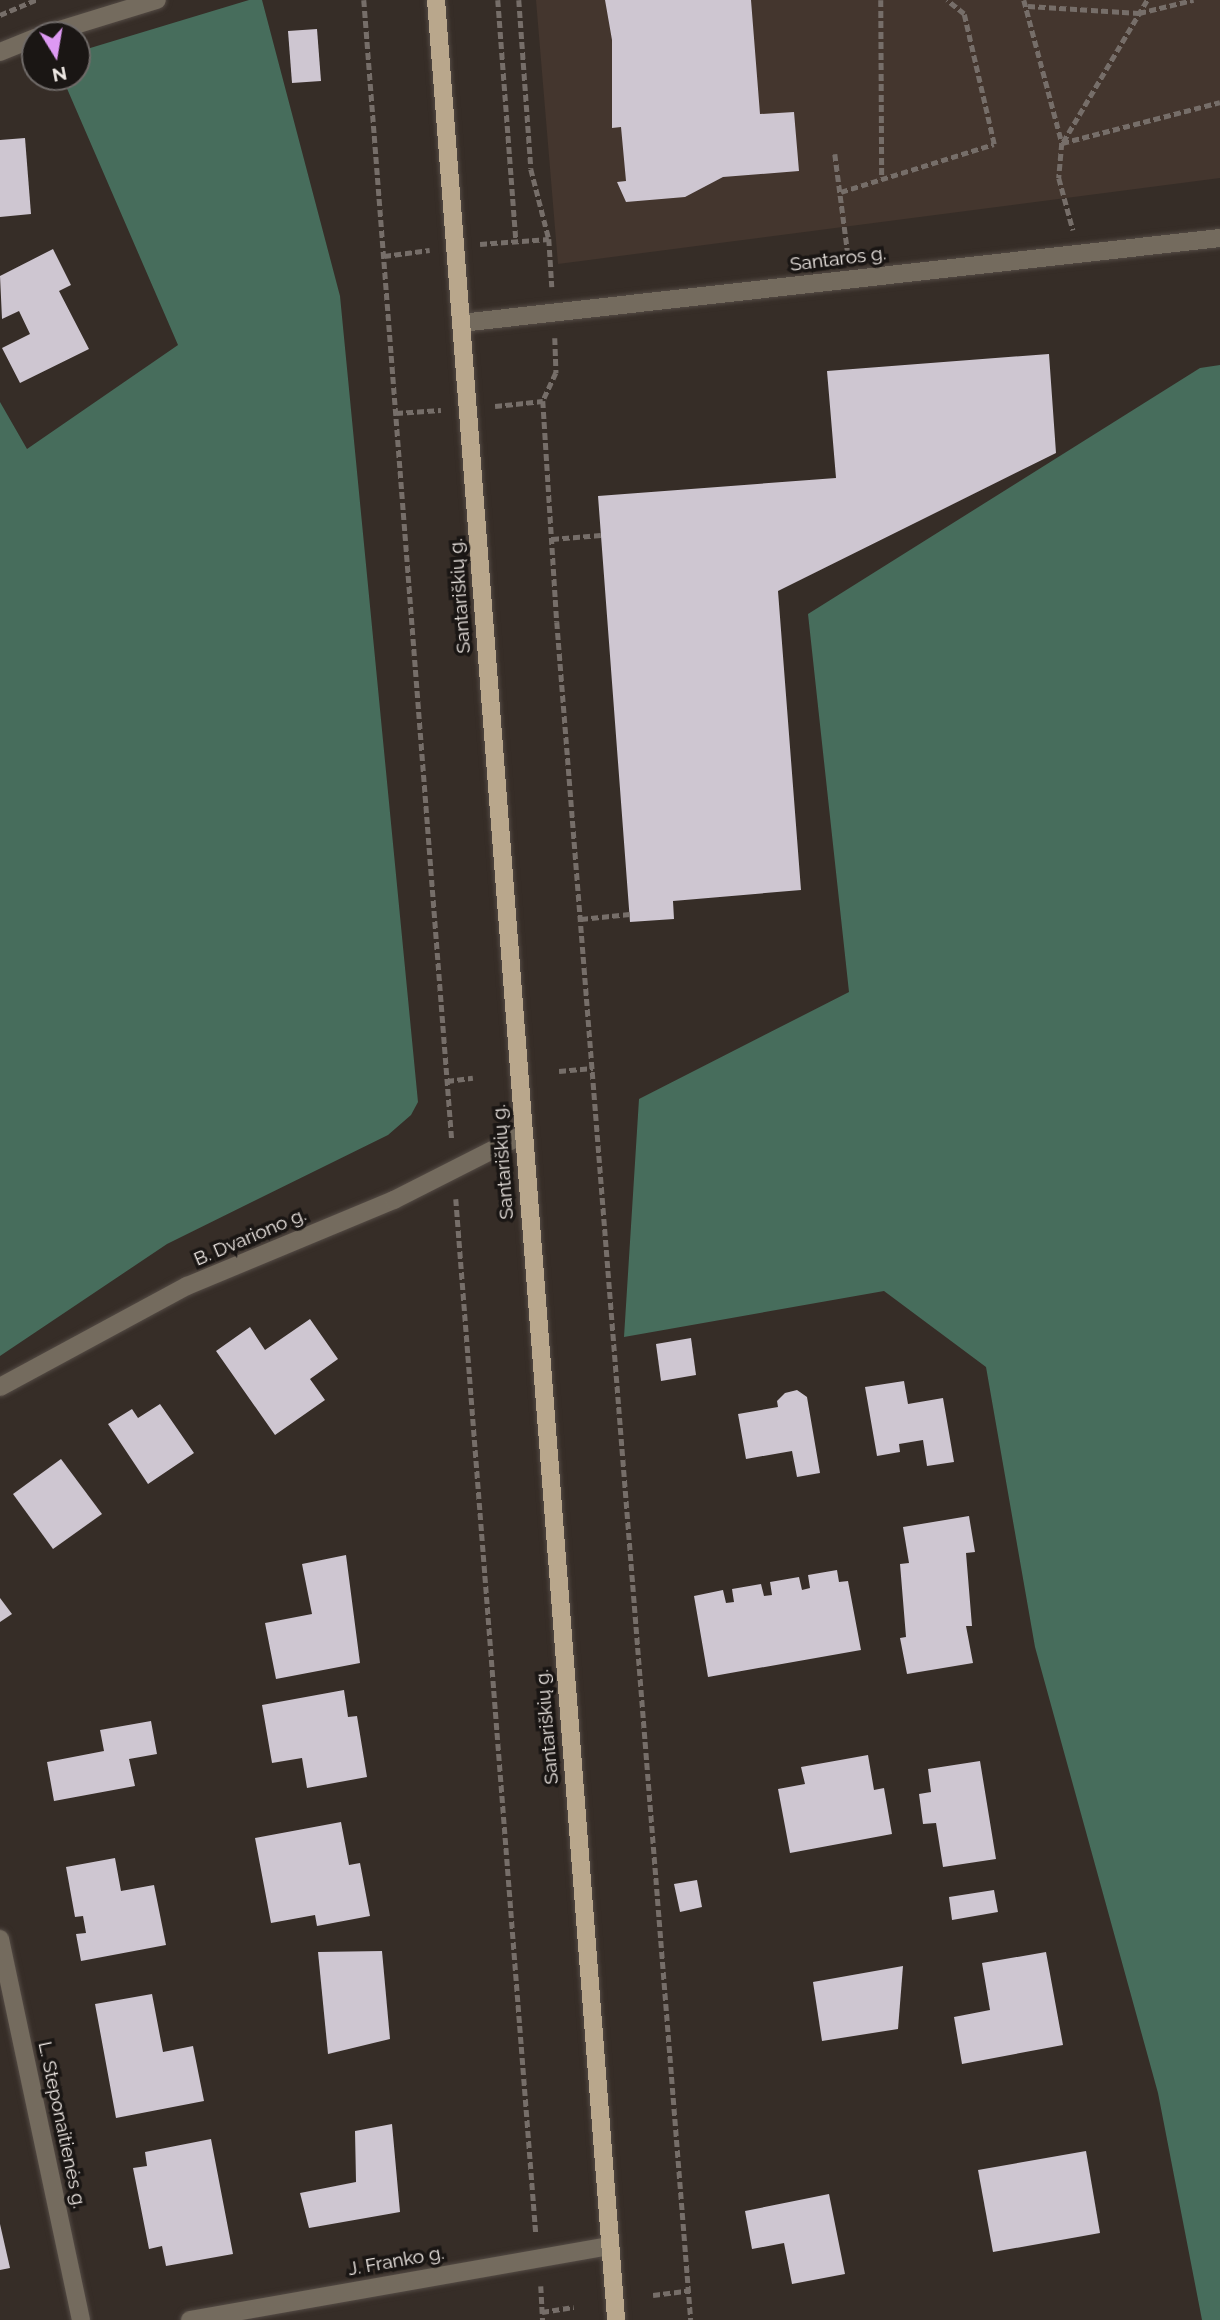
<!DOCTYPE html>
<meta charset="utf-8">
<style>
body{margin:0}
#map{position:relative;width:1220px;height:2320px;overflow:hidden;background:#362d27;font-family:Raleway,sans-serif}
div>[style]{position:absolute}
.built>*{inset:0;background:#44362e}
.forest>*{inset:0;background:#476d5c}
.building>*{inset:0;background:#cec6d1}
.path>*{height:4.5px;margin-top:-2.25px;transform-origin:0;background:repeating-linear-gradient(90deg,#766e69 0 7px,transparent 0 10.5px)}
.roads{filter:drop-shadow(0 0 2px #544b45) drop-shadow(0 0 2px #544b45)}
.minor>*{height:18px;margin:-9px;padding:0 9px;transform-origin:9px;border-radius:9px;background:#746b5e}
.major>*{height:18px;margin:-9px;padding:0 9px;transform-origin:9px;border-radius:9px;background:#b9a78c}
span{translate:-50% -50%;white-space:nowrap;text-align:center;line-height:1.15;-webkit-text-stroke:7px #1a1614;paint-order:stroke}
.street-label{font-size:19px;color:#efe9e5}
.north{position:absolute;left:21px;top:21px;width:70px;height:70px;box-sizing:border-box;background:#1a1614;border:2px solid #6f6a68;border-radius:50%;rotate:169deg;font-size:19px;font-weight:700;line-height:28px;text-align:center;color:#efe9e5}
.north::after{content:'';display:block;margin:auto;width:24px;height:32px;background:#dd99f3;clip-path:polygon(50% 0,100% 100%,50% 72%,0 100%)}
</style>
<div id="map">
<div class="built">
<i style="clip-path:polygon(536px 0,1220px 0,1220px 178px,558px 264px)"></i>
</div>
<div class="forest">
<i style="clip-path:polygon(249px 0,262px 0,340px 296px,418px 1102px,411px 1115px,388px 1135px,167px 1244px,0 1356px,0 402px,27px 449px,178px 345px,62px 77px,77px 77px,77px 52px)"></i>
<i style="clip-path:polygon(1220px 365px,1220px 2320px,1202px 2320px,1158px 2093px,1035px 1647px,986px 1367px,884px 1291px,624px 1337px,639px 1099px,849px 992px,808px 614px,1200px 368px)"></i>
</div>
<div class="building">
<i style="clip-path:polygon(605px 0,751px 0,760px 114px,794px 112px,799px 171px,723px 177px,685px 197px,626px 202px,617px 182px,626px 181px,621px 127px,612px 128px,612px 40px)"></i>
<i style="clip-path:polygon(317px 29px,321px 81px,292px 83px,288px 31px)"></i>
<i style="clip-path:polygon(25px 138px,31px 214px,0 217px,0 140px)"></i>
<i style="clip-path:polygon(53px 249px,71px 285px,59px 291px,89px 349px,20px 383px,2px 348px,30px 334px,19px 311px,2px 319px,0 276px)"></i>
<i style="clip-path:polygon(1049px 354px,1056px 453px,778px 591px,801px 890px,673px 901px,674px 919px,630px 922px,598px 496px,836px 478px,827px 371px)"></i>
<i style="clip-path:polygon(310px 1319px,338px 1359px,310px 1379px,325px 1400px,275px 1435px,216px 1351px,250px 1327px,265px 1350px)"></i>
<i style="clip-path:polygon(691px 1338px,696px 1375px,661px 1381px,656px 1344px)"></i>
<i style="clip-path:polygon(904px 1381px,908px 1404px,943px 1398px,954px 1462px,927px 1466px,923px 1440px,899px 1444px,900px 1452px,877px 1456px,865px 1387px)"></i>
<i style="clip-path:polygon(797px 1390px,807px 1397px,820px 1473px,797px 1477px,792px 1451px,746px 1459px,738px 1414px,778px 1407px,777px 1401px,785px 1393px)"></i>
<i style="clip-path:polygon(160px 1404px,194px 1453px,148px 1484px,108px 1424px,132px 1409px,138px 1418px)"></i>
<i style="clip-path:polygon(61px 1459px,102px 1514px,53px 1549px,13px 1494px)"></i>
<i style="clip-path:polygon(969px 1516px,975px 1552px,966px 1553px,972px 1626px,966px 1626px,973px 1663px,907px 1674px,900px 1638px,906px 1637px,900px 1564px,909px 1563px,903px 1527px)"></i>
<i style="clip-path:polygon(346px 1555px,360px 1663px,276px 1679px,265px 1623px,312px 1614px,302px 1564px)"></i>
<i style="clip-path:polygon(837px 1570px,839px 1582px,848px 1581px,861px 1650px,708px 1677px,694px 1596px,723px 1590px,726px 1603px,734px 1602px,732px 1589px,761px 1584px,764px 1596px,772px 1595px,770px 1582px,799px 1577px,802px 1590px,810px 1588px,808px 1575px)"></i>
<i style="clip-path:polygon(0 1598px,12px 1614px,0 1622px)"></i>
<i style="clip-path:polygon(344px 1690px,348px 1717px,357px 1716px,367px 1777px,307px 1788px,302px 1758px,272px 1763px,262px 1705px)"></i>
<i style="clip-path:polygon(151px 1721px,157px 1754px,129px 1759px,135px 1786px,54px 1801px,47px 1762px,104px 1751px,100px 1730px)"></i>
<i style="clip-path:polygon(868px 1755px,874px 1790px,884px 1788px,892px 1834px,790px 1853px,778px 1789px,805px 1784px,801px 1767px)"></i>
<i style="clip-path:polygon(980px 1761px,996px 1859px,943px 1867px,936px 1823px,923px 1824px,919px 1794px,931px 1792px,928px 1769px)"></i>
<i style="clip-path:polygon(341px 1822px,349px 1865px,360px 1863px,370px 1916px,317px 1926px,315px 1915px,271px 1923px,255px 1838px)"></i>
<i style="clip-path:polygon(115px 1858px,121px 1891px,154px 1885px,166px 1945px,81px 1961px,76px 1934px,86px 1933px,83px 1916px,75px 1917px,66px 1867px)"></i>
<i style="clip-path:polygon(697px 1880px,702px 1907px,680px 1912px,674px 1884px)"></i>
<i style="clip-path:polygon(994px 1890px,998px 1912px,952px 1920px,949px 1897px)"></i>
<i style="clip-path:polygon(382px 1951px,390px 2039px,328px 2054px,318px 1952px)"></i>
<i style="clip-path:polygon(1046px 1952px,1063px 2045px,962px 2064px,954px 2017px,990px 2010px,982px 1963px)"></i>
<i style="clip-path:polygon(903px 1966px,898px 2029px,822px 2041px,813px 1982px)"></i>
<i style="clip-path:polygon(152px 1994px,163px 2052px,193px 2046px,204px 2101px,116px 2118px,95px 2004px)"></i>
<i style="clip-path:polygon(392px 2124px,400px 2212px,309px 2228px,300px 2193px,356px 2182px,355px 2131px)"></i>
<i style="clip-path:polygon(211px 2139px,233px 2254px,166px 2266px,162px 2246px,149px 2249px,133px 2168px,147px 2166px,145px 2152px)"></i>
<i style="clip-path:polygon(1086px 2151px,1100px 2233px,993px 2252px,978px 2170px)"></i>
<i style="clip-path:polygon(829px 2194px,845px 2274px,792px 2284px,784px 2243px,752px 2249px,745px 2211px)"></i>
<i style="clip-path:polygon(0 2224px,10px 2268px,0 2270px)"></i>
</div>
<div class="path">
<i style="left:364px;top:0;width:1143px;rotate:85.59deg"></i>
<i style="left:498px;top:0;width:242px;rotate:85.7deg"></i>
<i style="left:519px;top:0;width:169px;rotate:85.9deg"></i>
<i style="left:531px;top:169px;width:72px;rotate:75.6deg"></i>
<i style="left:549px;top:239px;width:48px;rotate:86.4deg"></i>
<i style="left:881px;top:0;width:179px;rotate:89.7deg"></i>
<i style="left:1024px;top:0;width:148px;rotate:75.1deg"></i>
<i style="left:1062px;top:143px;width:35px;rotate:95deg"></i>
<i style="left:1059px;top:178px;width:54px;rotate:74.9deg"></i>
<i style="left:1028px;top:6px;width:111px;rotate:3.6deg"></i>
<i style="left:1139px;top:13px;width:56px;rotate:-13.5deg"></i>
<i style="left:0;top:15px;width:39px;rotate:-23deg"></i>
<i style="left:1063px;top:142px;width:165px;rotate:-59.4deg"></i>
<i style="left:1062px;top:143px;width:163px;rotate:-14.5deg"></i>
<i style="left:835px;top:154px;width:101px;rotate:82.6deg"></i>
<i style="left:841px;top:192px;width:160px;rotate:-17.4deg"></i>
<i style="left:994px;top:144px;width:133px;rotate:-103deg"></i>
<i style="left:964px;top:14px;width:22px;rotate:-141deg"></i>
<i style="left:480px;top:244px;width:69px;rotate:-4.1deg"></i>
<i style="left:384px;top:256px;width:46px;rotate:-7.4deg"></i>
<i style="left:555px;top:338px;width:35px;rotate:88deg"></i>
<i style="left:556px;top:373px;width:31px;rotate:115deg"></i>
<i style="left:543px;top:401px;width:221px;rotate:86.4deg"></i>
<i style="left:557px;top:622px;width:1703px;rotate:85.49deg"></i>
<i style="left:495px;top:406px;width:48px;rotate:-5.9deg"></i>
<i style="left:396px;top:413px;width:45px;rotate:-3.8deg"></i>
<i style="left:552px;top:539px;width:49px;rotate:-4.7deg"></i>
<i style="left:581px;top:919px;width:49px;rotate:-5.8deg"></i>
<i style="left:559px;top:1071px;width:34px;rotate:-5deg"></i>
<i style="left:447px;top:1081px;width:26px;rotate:-7deg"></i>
<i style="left:456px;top:1199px;width:1037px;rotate:85.58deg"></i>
<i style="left:541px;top:2286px;width:34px;rotate:87deg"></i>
<i style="left:653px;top:2295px;width:34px;rotate:-7deg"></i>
<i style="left:542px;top:2312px;width:32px;rotate:-9deg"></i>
</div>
<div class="roads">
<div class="minor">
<i style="left:43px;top:35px;width:119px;rotate:-17.1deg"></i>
<i style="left:0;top:52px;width:38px;rotate:-22deg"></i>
<i style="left:461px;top:323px;width:764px;rotate:-6.39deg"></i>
<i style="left:0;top:1387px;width:213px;rotate:-28.4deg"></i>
<i style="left:187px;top:1286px;width:224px;rotate:-22.6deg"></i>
<i style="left:394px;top:1200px;width:144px;rotate:-26.9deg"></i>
<i style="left:0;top:1939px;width:390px;rotate:78deg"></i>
<i style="left:190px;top:2320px;width:426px;rotate:-10deg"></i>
</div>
<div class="major">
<i style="left:436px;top:0;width:2327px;rotate:85.56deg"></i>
</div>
</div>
<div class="street-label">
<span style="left:838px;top:259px;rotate:-7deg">Santaros g.</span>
<span style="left:460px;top:596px;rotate:-94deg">Santariškių g.</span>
<span style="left:503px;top:1162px;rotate:-94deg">Santariškių g.</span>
<span style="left:250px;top:1237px;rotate:-23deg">B. Dvariono g.</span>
<span style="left:547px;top:1727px;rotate:-95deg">Santariškių g.</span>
<span style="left:62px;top:2125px;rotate:78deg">L. Steponaitienės g.</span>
<span style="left:396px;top:2261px;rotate:-10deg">J. Franko g.</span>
</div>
<div class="north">N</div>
</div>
